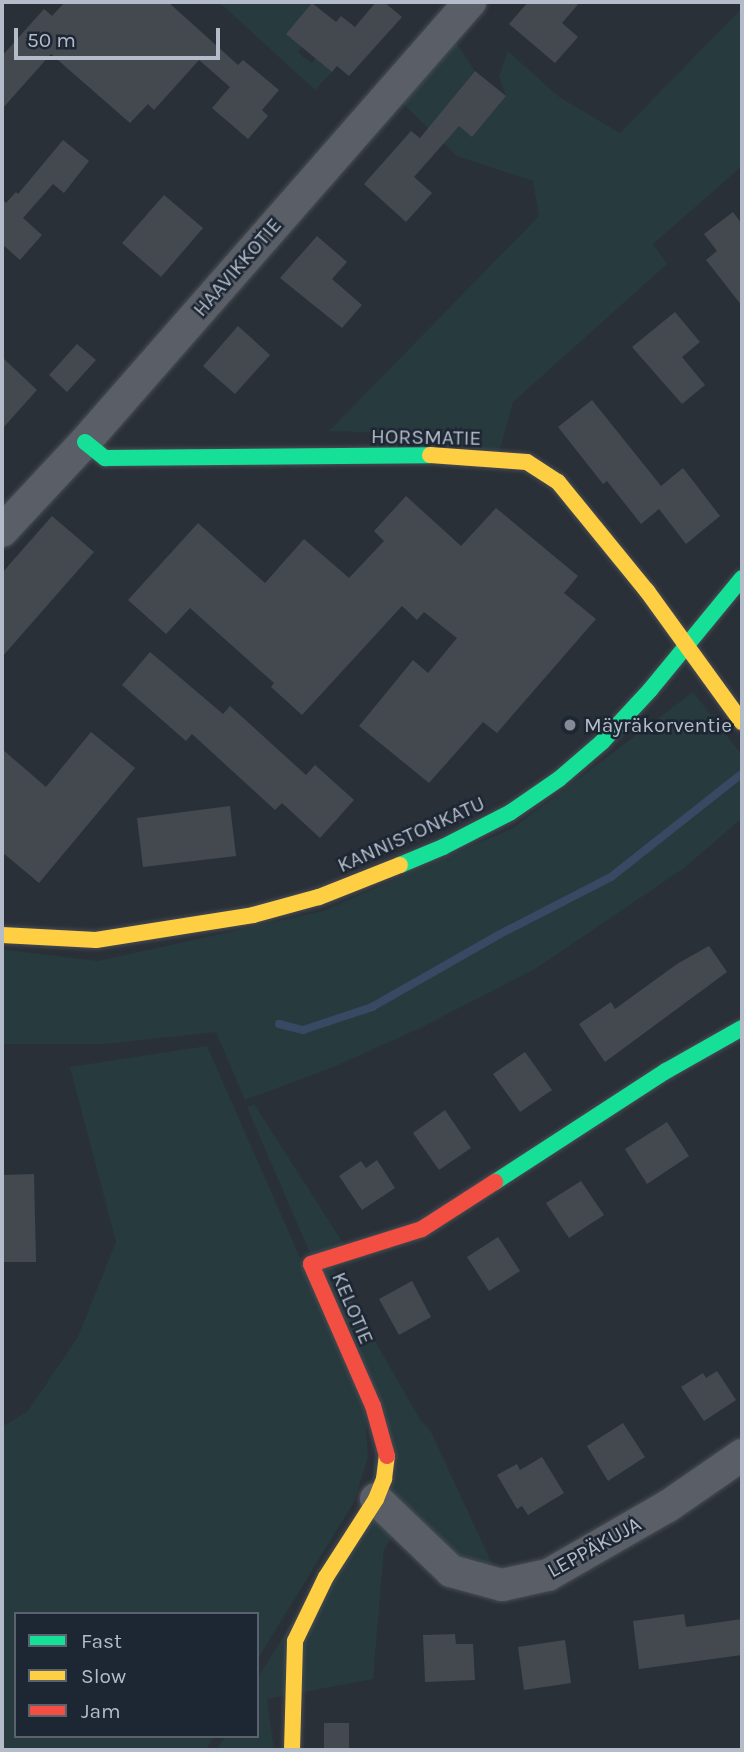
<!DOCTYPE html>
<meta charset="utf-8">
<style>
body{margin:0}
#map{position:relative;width:744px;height:1752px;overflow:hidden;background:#2a3038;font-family:Karla,sans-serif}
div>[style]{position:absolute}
.green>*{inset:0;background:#273a3e}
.stream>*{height:8px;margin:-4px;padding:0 4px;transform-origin:4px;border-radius:4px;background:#384963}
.building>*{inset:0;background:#444950}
.roads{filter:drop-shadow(0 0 2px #484c53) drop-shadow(0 0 2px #484c53)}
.street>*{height:32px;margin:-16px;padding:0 16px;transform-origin:16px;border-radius:16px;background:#5a5e66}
.fast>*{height:16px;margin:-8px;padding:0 8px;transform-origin:8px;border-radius:8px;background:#16e098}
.slow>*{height:16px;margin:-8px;padding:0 8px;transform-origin:8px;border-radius:8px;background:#ffcf43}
.jam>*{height:16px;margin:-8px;padding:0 8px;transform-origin:8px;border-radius:8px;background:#f24e42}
.dots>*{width:19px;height:19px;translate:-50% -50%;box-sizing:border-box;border:4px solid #1d2633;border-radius:50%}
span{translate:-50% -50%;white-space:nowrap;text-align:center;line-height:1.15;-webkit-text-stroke:5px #1d2633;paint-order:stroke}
.street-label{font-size:21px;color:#b4bcc9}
.poi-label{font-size:21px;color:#b4bcc9}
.left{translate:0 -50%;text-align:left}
.frame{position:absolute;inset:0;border:4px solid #b4bcc9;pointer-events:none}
.legend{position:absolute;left:14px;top:1612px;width:245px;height:126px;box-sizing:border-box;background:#1d2633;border:2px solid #59626f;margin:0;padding:9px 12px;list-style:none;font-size:21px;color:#b4bcc9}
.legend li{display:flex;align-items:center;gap:14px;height:35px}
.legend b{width:35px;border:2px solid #59626f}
.scale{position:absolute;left:14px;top:28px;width:206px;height:32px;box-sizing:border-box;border:4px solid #b4bcc9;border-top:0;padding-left:9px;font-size:21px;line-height:24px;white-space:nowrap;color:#b4bcc9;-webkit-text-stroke:5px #1d2633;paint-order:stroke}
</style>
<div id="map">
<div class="green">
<i style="clip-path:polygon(219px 2px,313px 2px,287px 34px,302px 47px,298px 52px,303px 57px,312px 63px,316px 58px,332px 72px,315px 90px)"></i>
<i style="clip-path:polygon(742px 8px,742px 166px,653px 244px,667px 264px,513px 402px,497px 460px,469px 446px,417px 434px,329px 431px,539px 216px,533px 181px,457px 156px,400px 101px,455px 41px,475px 71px,442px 111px,472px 137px,506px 96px,499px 76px,508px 51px,559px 97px,620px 133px)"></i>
<i style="clip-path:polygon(693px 692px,742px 755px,742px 818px,684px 868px,535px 969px,420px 1028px,336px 1066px,245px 1100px,216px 1032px,104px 1044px,2px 1044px,2px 949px,98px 961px,323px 911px,513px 828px)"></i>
<i style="clip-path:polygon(207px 1046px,365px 1406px,368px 1458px,353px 1504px,257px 1660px,257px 1614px,16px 1614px,16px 1736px,214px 1736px,206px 1750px,2px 1750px,2px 1427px,28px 1411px,78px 1337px,116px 1242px,70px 1067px)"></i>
<i style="clip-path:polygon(254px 1104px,345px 1246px,325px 1254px,421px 1421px,430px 1430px,500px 1581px,395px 1533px,384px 1549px,373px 1679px,267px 1699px,274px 1750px,217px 1750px,225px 1736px,257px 1736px,257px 1679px,318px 1580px,369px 1523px,378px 1411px,247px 1107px)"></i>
</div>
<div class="stream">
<i style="left:279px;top:1024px;width:25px;rotate:14deg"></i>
<i style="left:303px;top:1030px;width:73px;rotate:-18.4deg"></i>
<i style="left:372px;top:1007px;width:147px;rotate:-29.7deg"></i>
<i style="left:500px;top:934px;width:125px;rotate:-27.2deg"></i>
<i style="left:611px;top:877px;width:164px;rotate:-38.3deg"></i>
</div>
<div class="building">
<i style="clip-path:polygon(65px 2px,168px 2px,238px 65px,243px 60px,279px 90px,262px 110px,268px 116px,248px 139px,212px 108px,230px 87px,199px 60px,154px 110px,148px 104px,130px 123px,51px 54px,2px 109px,2px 56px,44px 9px,52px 16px)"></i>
<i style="clip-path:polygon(376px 2px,384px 2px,402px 17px,349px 76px,337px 66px,332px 72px,286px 34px,312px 3px,336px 22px,341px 16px,355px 27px)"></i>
<i style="clip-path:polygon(528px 2px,580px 2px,562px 23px,578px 37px,555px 63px,509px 24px)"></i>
<i style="clip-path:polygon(475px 71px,506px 96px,472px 137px,459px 126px,414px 177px,432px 193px,406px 222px,364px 184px,411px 131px,420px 138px)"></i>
<i style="clip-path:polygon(63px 140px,89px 161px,64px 193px,53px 184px,23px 218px,42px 235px,20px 260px,2px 244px,2px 199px,6px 203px,16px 192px,18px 194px)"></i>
<i style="clip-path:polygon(164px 195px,203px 228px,161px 277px,122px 243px)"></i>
<i style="clip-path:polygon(733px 212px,742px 224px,742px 306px,706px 260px,717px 251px,704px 234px)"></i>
<i style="clip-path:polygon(317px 236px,347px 262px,332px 279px,362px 305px,342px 328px,280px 278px)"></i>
<i style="clip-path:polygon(675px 312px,700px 342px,682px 357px,705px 385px,682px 404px,632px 347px)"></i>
<i style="clip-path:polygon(238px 326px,270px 355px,235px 394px,203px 366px)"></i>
<i style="clip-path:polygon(77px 344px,96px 360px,67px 392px,49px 375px)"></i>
<i style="clip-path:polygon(2px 357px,37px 390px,2px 429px)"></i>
<i style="clip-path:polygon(592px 400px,661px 486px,683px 468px,720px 516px,686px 544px,659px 509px,641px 524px,607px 481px,603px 484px,558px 427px)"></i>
<i style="clip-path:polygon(406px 496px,461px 546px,496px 508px,578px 576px,564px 593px,596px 619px,497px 733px,483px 722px,429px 783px,359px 726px,413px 660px,428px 673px,457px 638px,424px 612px,417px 620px,402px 606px,302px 715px,271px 687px,274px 683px,190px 608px,166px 634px,128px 600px,198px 523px,265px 583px,304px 539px,349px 578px,384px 541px,374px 531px)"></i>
<i style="clip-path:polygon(52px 516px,94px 552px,2px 657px,2px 573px)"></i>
<i style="clip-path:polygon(150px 652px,223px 714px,230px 706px,306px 775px,315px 765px,354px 800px,320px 838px,282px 803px,275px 810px,192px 734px,186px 741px,122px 685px)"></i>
<i style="clip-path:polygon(91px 732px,135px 768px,39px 883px,2px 852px,2px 749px,46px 787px)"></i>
<i style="clip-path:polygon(230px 806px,236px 856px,143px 867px,137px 818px)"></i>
<i style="clip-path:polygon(709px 946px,727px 972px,605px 1062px,579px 1024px,611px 1002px,615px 1009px,677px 964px)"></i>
<i style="clip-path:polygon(525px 1052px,552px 1090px,520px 1112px,493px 1074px)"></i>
<i style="clip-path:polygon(445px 1110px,471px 1148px,439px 1170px,413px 1133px)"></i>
<i style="clip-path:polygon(667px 1122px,689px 1156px,647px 1184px,625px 1149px)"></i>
<i style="clip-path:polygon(377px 1160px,395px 1188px,362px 1210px,339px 1176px,361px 1161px,366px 1168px)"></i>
<i style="clip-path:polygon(34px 1174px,36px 1262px,2px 1262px,2px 1175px)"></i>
<i style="clip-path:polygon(581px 1181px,604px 1215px,569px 1238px,546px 1203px)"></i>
<i style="clip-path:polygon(498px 1237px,520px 1271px,489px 1291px,467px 1257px)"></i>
<i style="clip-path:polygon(412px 1281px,431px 1317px,399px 1335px,379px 1299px)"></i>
<i style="clip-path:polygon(717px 1371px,736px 1400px,704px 1421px,681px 1387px,703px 1373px,706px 1378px)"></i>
<i style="clip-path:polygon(623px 1423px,645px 1457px,608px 1481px,587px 1446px)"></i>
<i style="clip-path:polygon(542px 1457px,564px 1493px,528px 1515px,522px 1506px,517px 1509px,497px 1475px,517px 1464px,520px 1470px)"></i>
<i style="clip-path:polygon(684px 1614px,686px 1627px,742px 1619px,742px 1655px,639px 1669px,633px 1621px)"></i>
<i style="clip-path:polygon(455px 1634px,456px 1644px,473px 1644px,475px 1680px,425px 1682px,423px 1635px)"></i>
<i style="clip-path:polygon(565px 1640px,571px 1683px,524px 1690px,518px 1647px)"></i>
<i style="clip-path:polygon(324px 1723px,349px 1723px,349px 1750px,324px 1750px)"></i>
</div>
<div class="roads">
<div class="street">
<i style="left:2px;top:531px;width:122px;rotate:-47deg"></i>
<i style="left:85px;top:442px;width:585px;rotate:-48.81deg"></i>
<i style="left:376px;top:1499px;width:104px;rotate:43.8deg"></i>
<i style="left:451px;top:1571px;width:53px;rotate:15.4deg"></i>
<i style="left:502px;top:1585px;width:47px;rotate:-12.3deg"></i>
<i style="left:548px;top:1575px;width:138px;rotate:-29.9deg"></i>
<i style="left:668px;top:1506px;width:90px;rotate:-34.6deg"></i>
</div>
<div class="fast">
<i style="left:85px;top:442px;width:26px;rotate:39deg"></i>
<i style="left:105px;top:458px;width:325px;rotate:-0.5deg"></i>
<i style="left:400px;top:865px;width:47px;rotate:-22.7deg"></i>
<i style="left:443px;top:847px;width:76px;rotate:-27.2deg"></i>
<i style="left:511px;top:812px;width:58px;rotate:-34.5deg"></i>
<i style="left:559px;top:779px;width:57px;rotate:-40.7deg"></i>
<i style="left:602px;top:742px;width:71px;rotate:-47.3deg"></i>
<i style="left:650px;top:690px;width:145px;rotate:-50.6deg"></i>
<i style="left:495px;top:1182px;width:204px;rotate:-33deg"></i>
<i style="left:666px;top:1071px;width:87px;rotate:-29.5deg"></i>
</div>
<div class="slow">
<i style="left:430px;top:455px;width:97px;rotate:4.1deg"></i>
<i style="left:527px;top:462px;width:37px;rotate:33deg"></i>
<i style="left:558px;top:482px;width:141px;rotate:50.8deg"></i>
<i style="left:647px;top:591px;width:162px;rotate:54.1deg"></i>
<i style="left:2px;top:935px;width:94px;rotate:3deg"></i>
<i style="left:96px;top:940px;width:159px;rotate:-9deg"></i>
<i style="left:253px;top:915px;width:68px;rotate:-15.3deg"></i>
<i style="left:319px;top:897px;width:87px;rotate:-21.6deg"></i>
<i style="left:292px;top:1750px;width:109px;rotate:-88.4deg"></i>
<i style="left:295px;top:1641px;width:71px;rotate:-64.2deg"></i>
<i style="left:326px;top:1577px;width:93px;rotate:-57.3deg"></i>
<i style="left:376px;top:1499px;width:22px;rotate:-68deg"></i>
<i style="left:384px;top:1479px;width:23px;rotate:-83deg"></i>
</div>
<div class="jam">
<i style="left:387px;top:1456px;width:52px;rotate:-105.6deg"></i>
<i style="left:373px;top:1406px;width:155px;rotate:-113.6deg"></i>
<i style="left:311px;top:1264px;width:116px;rotate:-17.5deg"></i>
<i style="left:422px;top:1229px;width:87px;rotate:-32.8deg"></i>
</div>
</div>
<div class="dots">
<i style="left:570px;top:725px;background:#848b96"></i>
</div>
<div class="street-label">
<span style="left:237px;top:267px;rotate:-49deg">HAAVIKKOTIE</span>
<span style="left:426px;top:437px;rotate:1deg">HORSMATIE</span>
<span style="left:411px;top:834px;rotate:-24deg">KANNISTONKATU</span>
<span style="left:353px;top:1308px;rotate:67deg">KELOTIE</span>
<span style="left:594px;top:1547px;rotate:-29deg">LEPPÄKUJA</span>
</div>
<div class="poi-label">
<span class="left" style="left:584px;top:725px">Mäyräkorventie</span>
</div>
<div class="frame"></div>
<ul class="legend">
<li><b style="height:9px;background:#16e098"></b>Fast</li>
<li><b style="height:9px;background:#ffcf43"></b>Slow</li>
<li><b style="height:9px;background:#f24e42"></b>Jam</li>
</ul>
<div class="scale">50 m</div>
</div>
